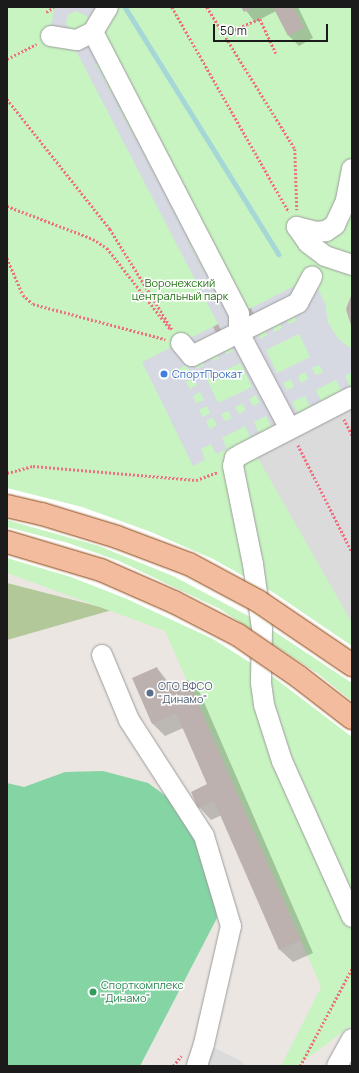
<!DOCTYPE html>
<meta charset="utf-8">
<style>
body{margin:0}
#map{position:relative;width:359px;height:1073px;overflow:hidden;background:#ece6e2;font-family:Manrope,sans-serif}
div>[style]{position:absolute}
.forest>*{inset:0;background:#b2c899}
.park>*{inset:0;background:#c8f4c1}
.pitch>*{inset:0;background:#85d5a4}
.parking>*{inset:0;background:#dbdbdb}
.plaza>*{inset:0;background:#d6d9e1}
.pier>*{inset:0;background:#fff}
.shadow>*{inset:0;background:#0003}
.stream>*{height:4.5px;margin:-2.25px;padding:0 2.25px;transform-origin:2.25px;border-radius:2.25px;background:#a5d7d6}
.building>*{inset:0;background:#bcb1af}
.path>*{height:2.5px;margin-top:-1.25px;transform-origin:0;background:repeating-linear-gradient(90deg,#ee7181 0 2px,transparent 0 4px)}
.roads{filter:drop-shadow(0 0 1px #9c9c9c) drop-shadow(0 0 1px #9c9c9c)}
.minor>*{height:20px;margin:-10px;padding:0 10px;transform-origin:10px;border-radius:10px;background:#fff}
.bridges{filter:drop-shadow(0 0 1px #87420c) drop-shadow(0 0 1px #87420c)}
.major-bridge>*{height:22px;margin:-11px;padding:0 11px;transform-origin:11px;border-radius:11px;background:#f3bc9f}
.dots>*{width:11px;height:11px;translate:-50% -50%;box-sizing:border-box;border:2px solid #fff;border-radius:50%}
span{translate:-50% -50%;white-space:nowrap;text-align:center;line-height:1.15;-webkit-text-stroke:3px #fff;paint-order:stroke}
.park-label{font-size:11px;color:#216f14}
.shop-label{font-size:11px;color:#366cbe}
.left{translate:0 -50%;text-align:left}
.service-label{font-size:11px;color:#4e5e75}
.leisure-label{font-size:11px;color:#27864d}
.frame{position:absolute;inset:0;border:8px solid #1b1b1b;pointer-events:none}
.scale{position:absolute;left:213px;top:24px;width:115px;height:18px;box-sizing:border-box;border:2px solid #1b1b1b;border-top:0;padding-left:5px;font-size:12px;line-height:14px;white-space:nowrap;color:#1b1b1b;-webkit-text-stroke:3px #fff;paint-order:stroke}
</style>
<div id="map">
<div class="forest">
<i style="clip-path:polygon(7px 583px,112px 610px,7px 640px)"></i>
</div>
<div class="park">
<i style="clip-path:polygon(7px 7px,352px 7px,352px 1025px,297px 1066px,281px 1066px,321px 987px,165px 631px,7px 573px)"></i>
</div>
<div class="pitch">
<i style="clip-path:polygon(103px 771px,148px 783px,170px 799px,187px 818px,213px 891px,217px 918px,140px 1066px,7px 1066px,7px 783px,24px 787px,65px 772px)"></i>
</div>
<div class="parking">
<i style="clip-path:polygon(352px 401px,352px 623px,255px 453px)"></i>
<i style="clip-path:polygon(211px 1046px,239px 1060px,247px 1066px,204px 1066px)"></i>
</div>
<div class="plaza">
<i style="clip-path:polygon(evenodd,55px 7px,108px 7px,101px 35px,245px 311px,312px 277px,325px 303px,328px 322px,338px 339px,352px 349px,352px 372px,345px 376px,350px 386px,342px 391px,336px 380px,316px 390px,321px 401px,310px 407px,305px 396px,292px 402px,298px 413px,271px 426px,266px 416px,254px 422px,259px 433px,250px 437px,245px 426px,222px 438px,227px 449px,216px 454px,211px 444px,201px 449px,205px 460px,193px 466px,142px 362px,218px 324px,74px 47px,49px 34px,55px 7px,76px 11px,87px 16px,88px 25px,82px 31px,70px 30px,66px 23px,68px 15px,76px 11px,55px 7px,101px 61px,117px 92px,112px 94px,96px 64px,101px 61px,55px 7px,124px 105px,140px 136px,135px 138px,119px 108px,124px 105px,55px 7px,147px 149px,163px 180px,159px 182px,143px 152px,147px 149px,55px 7px,170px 194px,186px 224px,182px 227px,166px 196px,170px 194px,55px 7px,193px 238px,209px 268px,204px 271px,188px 240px,193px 238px,55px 7px,293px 313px,296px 321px,289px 324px,285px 317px,293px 313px,55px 7px,278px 321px,282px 328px,274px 332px,271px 324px,278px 321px,55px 7px,264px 328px,267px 335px,260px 339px,257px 331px,264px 328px,55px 7px,299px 334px,310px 357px,277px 373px,266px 350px,299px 334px,55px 7px,229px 343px,233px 351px,226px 354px,222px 347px,229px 343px,55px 7px,216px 351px,219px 358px,212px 361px,208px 355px,216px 351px,55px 7px,201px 358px,204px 365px,197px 369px,194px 362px,201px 358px,55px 7px,240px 363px,252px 387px,218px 403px,207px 379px,240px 363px,55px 7px,186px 365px,190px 372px,183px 376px,179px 369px,186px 365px,55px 7px,319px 365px,323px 372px,316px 375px,312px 368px,319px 365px,55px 7px,305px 372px,308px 379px,301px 383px,298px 376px,305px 372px,55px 7px,194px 378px,197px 385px,190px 389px,186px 382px,194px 378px,55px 7px,291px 379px,294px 387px,287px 390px,283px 383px,291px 379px,55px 7px,200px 392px,204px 400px,196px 403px,193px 396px,200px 392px,55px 7px,256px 395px,260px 403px,253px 406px,249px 399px,256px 395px,55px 7px,242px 403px,246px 410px,239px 414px,235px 407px,242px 403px,55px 7px,207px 406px,210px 413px,203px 417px,199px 410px,207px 406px,55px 7px,228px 411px,232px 418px,225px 421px,221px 414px,228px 411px,55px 7px,213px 418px,217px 425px,210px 429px,206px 421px,213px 418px)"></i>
</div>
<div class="pier">
<i style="clip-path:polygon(7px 488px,82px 507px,151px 532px,213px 559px,274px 593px,352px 646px,352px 683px,260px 622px,173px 576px,99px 546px,7px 520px)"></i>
<i style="clip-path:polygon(7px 527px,68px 543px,119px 561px,220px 609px,317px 673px,352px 701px,352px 737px,276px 679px,213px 639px,127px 599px,71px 577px,7px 558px)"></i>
</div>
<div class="shadow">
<i style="clip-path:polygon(243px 7px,298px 7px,313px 38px,299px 46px,289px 36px,276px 11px,255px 22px)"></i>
<i style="clip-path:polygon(157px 668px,172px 687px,188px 681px,200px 693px,313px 953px,293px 962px,280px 950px,222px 815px,211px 820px,199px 807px,208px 785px,183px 728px,165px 736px,152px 723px)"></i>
</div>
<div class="stream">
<i style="left:125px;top:7px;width:291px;rotate:58.1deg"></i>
</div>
<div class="building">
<i style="clip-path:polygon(241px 7px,255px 7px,244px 12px)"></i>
<i style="clip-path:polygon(273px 7px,293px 7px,304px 28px,288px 36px)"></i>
<i style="clip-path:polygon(352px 293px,352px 329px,346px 309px)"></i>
<i style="clip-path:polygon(251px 308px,256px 319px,250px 322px,245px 311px)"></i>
<i style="clip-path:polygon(218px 324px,224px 336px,219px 338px,213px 327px)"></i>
<i style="clip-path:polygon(157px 667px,167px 689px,188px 680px,301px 940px,279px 950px,214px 801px,198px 808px,191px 792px,207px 784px,176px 713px,152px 724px,132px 678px)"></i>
</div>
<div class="path">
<i style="left:172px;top:7px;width:236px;rotate:60.3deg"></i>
<i style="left:207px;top:7px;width:167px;rotate:58.2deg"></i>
<i style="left:295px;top:149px;width:61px;rotate:88.1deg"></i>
<i style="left:46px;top:12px;width:9px;rotate:-32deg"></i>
<i style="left:224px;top:34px;width:39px;rotate:-23deg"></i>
<i style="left:260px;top:19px;width:38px;rotate:65deg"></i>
<i style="left:7px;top:59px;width:33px;rotate:-27deg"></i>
<i style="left:7px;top:99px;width:166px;rotate:51.6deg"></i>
<i style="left:110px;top:229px;width:118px;rotate:58.2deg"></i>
<i style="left:7px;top:206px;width:92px;rotate:21deg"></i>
<i style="left:93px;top:239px;width:17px;rotate:33deg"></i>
<i style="left:107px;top:248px;width:104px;rotate:52deg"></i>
<i style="left:7px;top:258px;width:40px;rotate:66.6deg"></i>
<i style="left:23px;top:295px;width:13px;rotate:42deg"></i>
<i style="left:33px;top:304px;width:137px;rotate:14.9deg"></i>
<i style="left:344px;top:419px;width:18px;rotate:63deg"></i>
<i style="left:298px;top:445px;width:120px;rotate:63.2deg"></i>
<i style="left:7px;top:473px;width:27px;rotate:-15deg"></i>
<i style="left:33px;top:466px;width:164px;rotate:4.9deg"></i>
<i style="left:196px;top:480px;width:23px;rotate:-20deg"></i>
<i style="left:173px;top:1066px;width:13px;rotate:-51deg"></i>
<i style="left:300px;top:1066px;width:111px;rotate:-62deg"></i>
</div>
<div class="roads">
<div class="minor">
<i style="left:108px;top:7px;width:29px;rotate:121deg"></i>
<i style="left:93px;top:32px;width:318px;rotate:62.6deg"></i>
<i style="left:239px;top:314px;width:19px;rotate:90deg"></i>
<i style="left:239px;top:333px;width:98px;rotate:62.1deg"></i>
<i style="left:51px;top:36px;width:26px;rotate:9deg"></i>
<i style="left:77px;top:40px;width:18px;rotate:-27deg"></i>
<i style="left:352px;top:169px;width:33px;rotate:101deg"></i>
<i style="left:346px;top:201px;width:26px;rotate:115deg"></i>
<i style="left:335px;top:225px;width:11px;rotate:146deg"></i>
<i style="left:326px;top:231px;width:10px;rotate:174deg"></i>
<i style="left:316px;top:232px;width:20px;rotate:-165deg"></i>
<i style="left:297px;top:227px;width:19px;rotate:55deg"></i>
<i style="left:308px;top:243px;width:21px;rotate:37deg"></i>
<i style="left:325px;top:256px;width:28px;rotate:18deg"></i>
<i style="left:181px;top:343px;width:17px;rotate:50deg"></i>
<i style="left:192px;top:356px;width:119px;rotate:-26.6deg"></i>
<i style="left:298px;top:303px;width:30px;rotate:-62deg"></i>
<i style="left:352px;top:397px;width:126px;rotate:152.6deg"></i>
<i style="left:240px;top:455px;width:6px;rotate:149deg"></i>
<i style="left:235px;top:458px;width:8px;rotate:104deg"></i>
<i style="left:233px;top:466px;width:100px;rotate:78.5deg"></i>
<i style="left:253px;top:564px;width:66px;rotate:82.1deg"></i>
<i style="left:262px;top:629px;width:54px;rotate:91.1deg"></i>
<i style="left:261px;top:683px;width:22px;rotate:82deg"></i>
<i style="left:264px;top:705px;width:59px;rotate:72.2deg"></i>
<i style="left:282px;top:761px;width:171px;rotate:65.8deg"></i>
<i style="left:102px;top:655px;width:70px;rotate:67.4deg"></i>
<i style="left:129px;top:720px;width:138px;rotate:57.1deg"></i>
<i style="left:204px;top:836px;width:94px;rotate:73.3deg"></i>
<i style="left:231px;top:926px;width:121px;rotate:102.9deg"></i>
<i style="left:204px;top:1044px;width:23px;rotate:108deg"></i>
<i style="left:337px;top:1066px;width:31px;rotate:-61deg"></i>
</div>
</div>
<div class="bridges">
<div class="major-bridge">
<i style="left:7px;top:506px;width:36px;rotate:13deg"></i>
<i style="left:42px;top:514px;width:78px;rotate:17deg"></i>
<i style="left:117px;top:537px;width:77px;rotate:20.6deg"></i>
<i style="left:189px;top:564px;width:78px;rotate:28.2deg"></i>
<i style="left:258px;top:601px;width:114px;rotate:34.2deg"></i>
<i style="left:7px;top:542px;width:98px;rotate:16.6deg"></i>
<i style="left:101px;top:570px;width:80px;rotate:23.7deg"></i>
<i style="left:174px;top:602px;width:72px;rotate:27.3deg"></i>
<i style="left:238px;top:635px;width:74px;rotate:34.5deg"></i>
<i style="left:299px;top:677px;width:67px;rotate:37.7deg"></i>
</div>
</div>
<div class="dots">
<i style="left:164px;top:374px;background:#3f7fe0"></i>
<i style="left:150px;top:693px;background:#5c6f8a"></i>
<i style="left:93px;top:992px;background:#2e9e5b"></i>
</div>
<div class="park-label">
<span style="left:180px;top:290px">Воронежский<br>центральный парк</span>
</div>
<div class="shop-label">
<span class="left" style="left:172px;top:374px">СпортПрокат</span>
</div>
<div class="service-label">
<span class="left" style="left:158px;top:693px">ОГО ВФСО<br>"Динамо"</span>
</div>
<div class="leisure-label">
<span class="left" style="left:101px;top:992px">Спорткомплекс<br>"Динамо"</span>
</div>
<div class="frame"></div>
<div class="scale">50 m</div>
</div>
